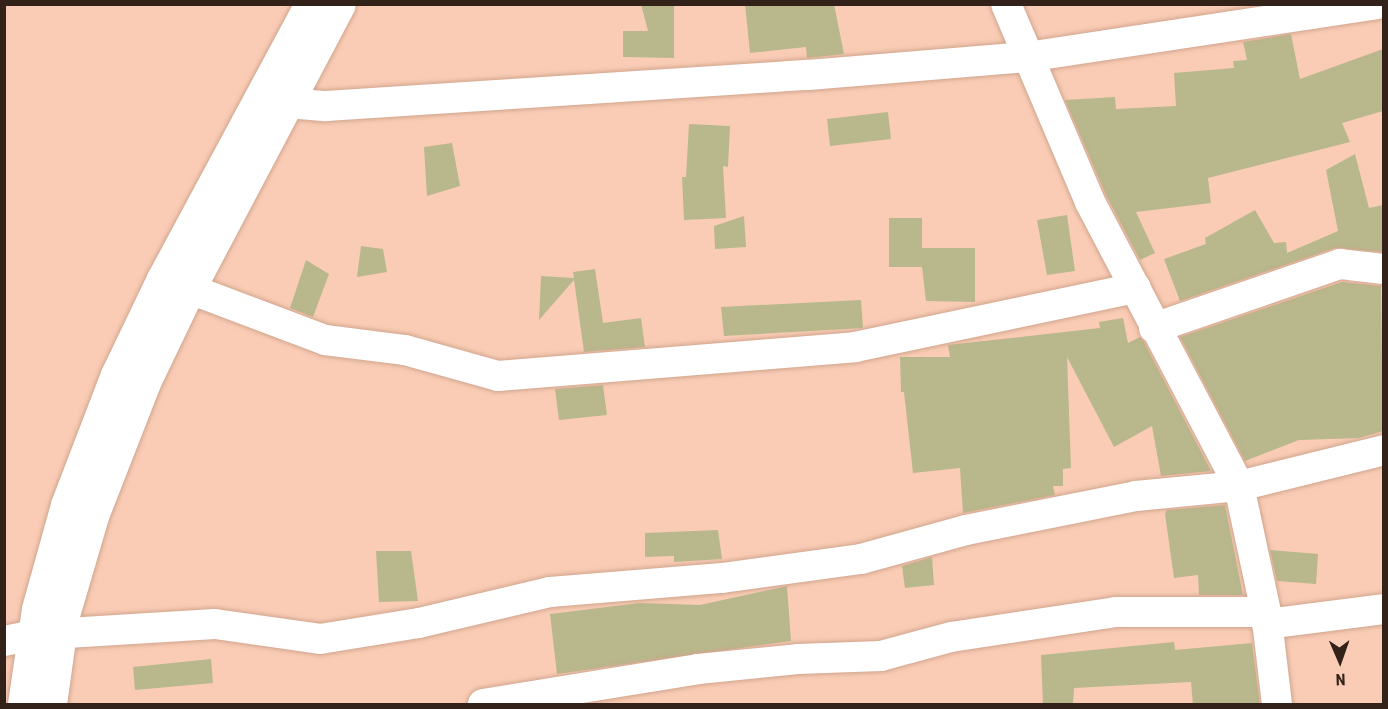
<!DOCTYPE html>
<style>
body{margin:0}
#map{position:relative;width:1388px;height:709px;overflow:hidden;background:#faccb5;font-family:"Roboto Condensed",sans-serif}
div>[style]{position:absolute}
.building>*{inset:0;background:#b8b88c}
.roads{filter:drop-shadow(0 0 2px #d0a58e) drop-shadow(0 0 2px #d0a58e)}
.minor>*{height:30px;margin:-15px;padding:0 15px;transform-origin:15px;border-radius:15px;background:#fff}
.tertiary>*{height:33px;margin:-16.5px;padding:0 16.5px;transform-origin:16.5px;border-radius:16.5px;background:#fff}
span{translate:-50% -50%;white-space:nowrap;text-align:center;line-height:1.15;-webkit-text-stroke:6px #faccb5;paint-order:stroke}
.frame{position:absolute;inset:0;border:6px solid #322219;pointer-events:none}
.north{position:absolute;left:1310px;top:631px;width:60px;height:60px;-webkit-text-stroke:4px #faccb5;paint-order:stroke;rotate:178deg;font-size:16px;font-weight:700;line-height:24px;text-align:center;color:#322219}
.north::after{content:'';display:block;margin:auto;width:21px;height:27px;background:#322219;clip-path:polygon(50% 0,100% 100%,50% 72%,0 100%)}
</style>
<div id="map">
<div class="building">
<i style="clip-path:polygon(641px 4px,674px 4px,674px 58px,623px 57px,623px 31px,648px 31px)"></i>
<i style="clip-path:polygon(745px 4px,834px 4px,844px 54px,807px 58px,806px 47px,750px 53px)"></i>
<i style="clip-path:polygon(1291px 34px,1300px 79px,1383px 49px,1383px 111px,1342px 123px,1350px 142px,1208px 178px,1211px 203px,1136px 212px,1155px 253px,1140px 260px,1106px 195px,1065px 100px,1115px 97px,1116px 109px,1176px 106px,1174px 73px,1234px 68px,1233px 61px,1247px 60px,1243px 42px)"></i>
<i style="clip-path:polygon(888px 112px,891px 139px,830px 146px,827px 119px)"></i>
<i style="clip-path:polygon(689px 124px,730px 126px,728px 167px,723px 166px,726px 218px,684px 220px,682px 177px,686px 177px)"></i>
<i style="clip-path:polygon(452px 143px,460px 186px,427px 196px,424px 147px)"></i>
<i style="clip-path:polygon(1355px 154px,1369px 208px,1383px 205px,1383px 252px,1335px 248px,1180px 301px,1164px 259px,1206px 244px,1205px 238px,1255px 210px,1274px 243px,1286px 242px,1287px 253px,1338px 231px,1326px 170px)"></i>
<i style="clip-path:polygon(1067px 215px,1075px 271px,1047px 275px,1037px 220px)"></i>
<i style="clip-path:polygon(744px 216px,746px 247px,715px 249px,714px 226px)"></i>
<i style="clip-path:polygon(889px 218px,922px 218px,922px 248px,975px 248px,975px 302px,926px 301px,922px 267px,889px 267px)"></i>
<i style="clip-path:polygon(361px 246px,383px 249px,387px 272px,357px 277px)"></i>
<i style="clip-path:polygon(306px 260px,329px 274px,313px 317px,290px 308px)"></i>
<i style="clip-path:polygon(595px 269px,603px 323px,641px 318px,645px 347px,584px 352px,574px 280px,539px 320px,541px 276px,574px 278px,573px 272px)"></i>
<i style="clip-path:polygon(1342px 282px,1381px 286px,1383px 431px,1359px 438px,1299px 440px,1245px 461px,1180px 337px)"></i>
<i style="clip-path:polygon(861px 300px,863px 328px,724px 336px,721px 307px)"></i>
<i style="clip-path:polygon(1123px 318px,1128px 343px,1140px 337px,1144px 342px,1211px 471px,1161px 476px,1152px 426px,1114px 447px,1067px 357px,1071px 468px,1063px 469px,1063px 486px,1053px 486px,1055px 495px,963px 513px,960px 468px,913px 473px,904px 392px,901px 392px,900px 357px,950px 357px,948px 345px,1100px 328px,1099px 322px)"></i>
<i style="clip-path:polygon(603px 385px,607px 415px,559px 420px,555px 389px)"></i>
<i style="clip-path:polygon(1225px 505px,1243px 595px,1199px 595px,1198px 575px,1174px 578px,1165px 514px,1167px 510px)"></i>
<i style="clip-path:polygon(718px 530px,722px 559px,674px 562px,674px 556px,645px 557px,645px 533px)"></i>
<i style="clip-path:polygon(1270px 550px,1318px 554px,1316px 584px,1277px 581px)"></i>
<i style="clip-path:polygon(376px 551px,411px 551px,418px 601px,379px 602px)"></i>
<i style="clip-path:polygon(932px 557px,934px 585px,905px 588px,902px 566px)"></i>
<i style="clip-path:polygon(787px 586px,791px 641px,557px 674px,550px 614px,640px 603px,700px 605px)"></i>
<i style="clip-path:polygon(1174px 642px,1175px 650px,1252px 643px,1260px 705px,1193px 705px,1191px 682px,1074px 688px,1073px 705px,1043px 705px,1041px 655px)"></i>
<i style="clip-path:polygon(211px 659px,213px 683px,135px 690px,133px 667px)"></i>
</div>
<div class="roads">
<div class="minor">
<i style="left:1006px;top:4px;width:215px;rotate:67deg"></i>
<i style="left:1090px;top:202px;width:321px;rotate:62.3deg"></i>
<i style="left:1239px;top:486px;width:129px;rotate:77.9deg"></i>
<i style="left:1266px;top:612px;width:93px;rotate:83.2deg"></i>
<i style="left:288px;top:103px;width:38px;rotate:5deg"></i>
<i style="left:326px;top:106px;width:483px;rotate:-3.7deg"></i>
<i style="left:808px;top:75px;width:220px;rotate:-4.7deg"></i>
<i style="left:1027px;top:57px;width:354px;rotate:-8.6deg"></i>
<i style="left:166px;top:280px;width:170px;rotate:20.7deg"></i>
<i style="left:325px;top:340px;width:81px;rotate:7.1deg"></i>
<i style="left:405px;top:350px;width:97px;rotate:15.6deg"></i>
<i style="left:498px;top:376px;width:358px;rotate:-4.6deg"></i>
<i style="left:855px;top:347px;width:287px;rotate:-11.9deg"></i>
<i style="left:1154px;top:328px;width:197px;rotate:-19deg"></i>
<i style="left:1340px;top:264px;width:44px;rotate:6.5deg"></i>
<i style="left:1267px;top:624px;width:118px;rotate:-7.3deg"></i>
<i style="left:4px;top:641px;width:31px;rotate:-11deg"></i>
<i style="left:34px;top:635px;width:181px;rotate:-3.5deg"></i>
<i style="left:215px;top:624px;width:106px;rotate:8.1deg"></i>
<i style="left:320px;top:639px;width:100px;rotate:-9.2deg"></i>
<i style="left:419px;top:623px;width:135px;rotate:-13.3deg"></i>
<i style="left:550px;top:592px;width:173px;rotate:-4.7deg"></i>
<i style="left:722px;top:578px;width:140px;rotate:-7.8deg"></i>
<i style="left:861px;top:559px;width:109px;rotate:-15.4deg"></i>
<i style="left:966px;top:530px;width:173px;rotate:-11.3deg"></i>
<i style="left:1136px;top:496px;width:103px;rotate:-5.5deg"></i>
<i style="left:1239px;top:486px;width:149px;rotate:-13.9deg"></i>
<i style="left:483px;top:704px;width:218px;rotate:-9.2deg"></i>
<i style="left:698px;top:669px;width:100px;rotate:-5.7deg"></i>
<i style="left:798px;top:659px;width:83px;rotate:-2.1deg"></i>
<i style="left:881px;top:656px;width:73px;rotate:-15.2deg"></i>
<i style="left:951px;top:637px;width:167px;rotate:-8.6deg"></i>
<i style="left:1116px;top:612px;width:150px"></i>
</div>
<div class="tertiary">
<i style="left:24px;top:704px;width:96px;rotate:-81.6deg"></i>
<i style="left:38px;top:609px;width:108px;rotate:-74.4deg"></i>
<i style="left:67px;top:505px;width:139px;rotate:-69deg"></i>
<i style="left:117px;top:375px;width:106px;rotate:-64.4deg"></i>
<i style="left:163px;top:279px;width:312px;rotate:-61.7deg"></i>
<i style="left:50px;top:704px;width:87px;rotate:-82.1deg"></i>
<i style="left:62px;top:618px;width:109px;rotate:-73.6deg"></i>
<i style="left:93px;top:513px;width:141px;rotate:-68.7deg"></i>
<i style="left:144px;top:382px;width:102px;rotate:-64.4deg"></i>
<i style="left:188px;top:290px;width:323px;rotate:-62.2deg"></i>
</div>
</div>
<div class="frame"></div>
<div class="north">N</div>
</div>
